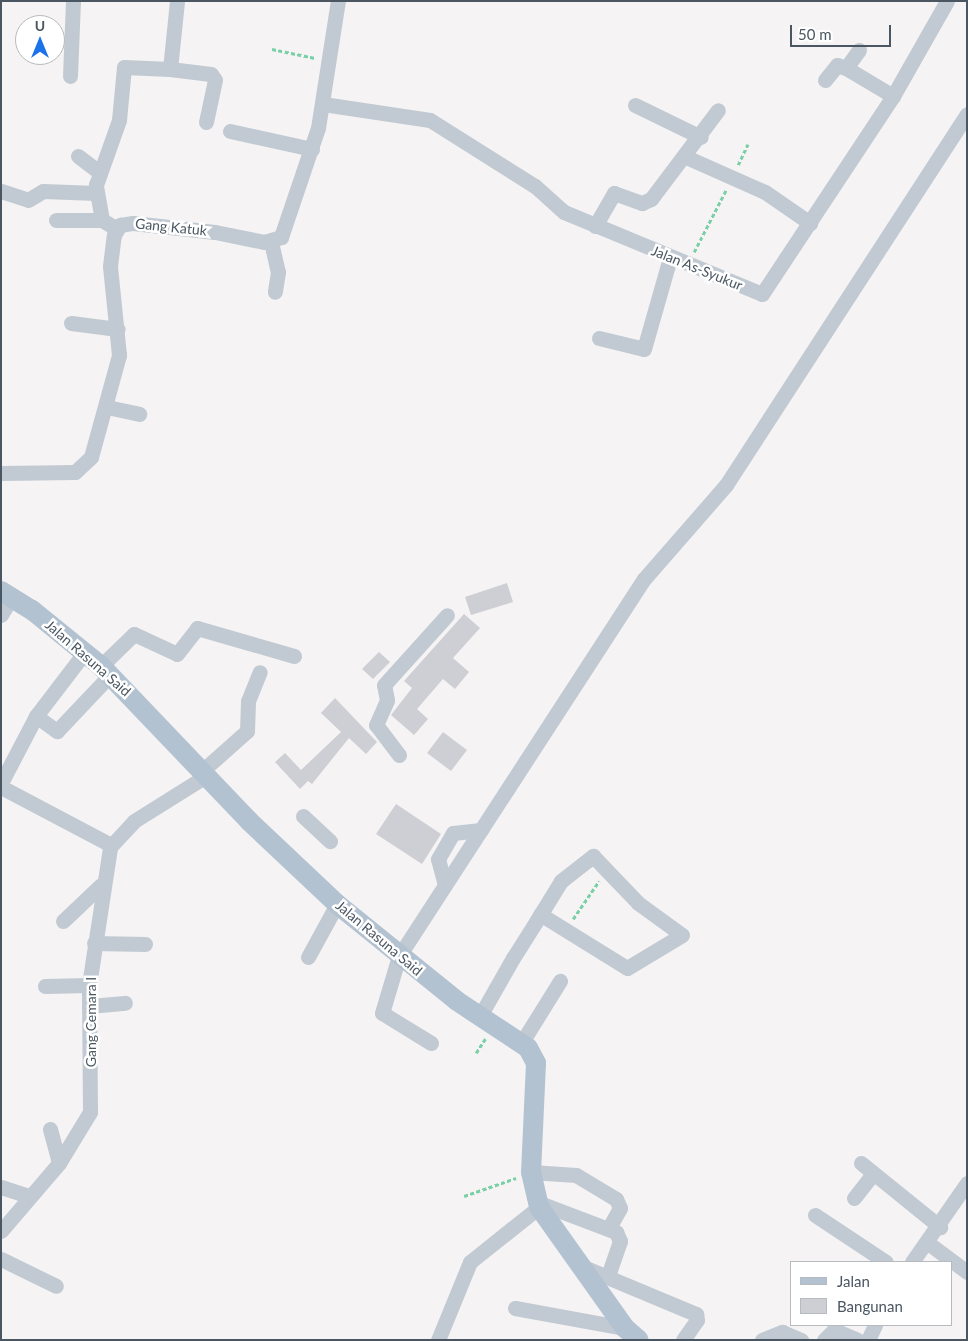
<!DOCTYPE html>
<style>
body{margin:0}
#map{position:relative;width:968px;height:1341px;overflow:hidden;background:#f5f3f3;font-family:Lato,sans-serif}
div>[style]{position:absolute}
.building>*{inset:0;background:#cdcfd5}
.path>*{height:2.5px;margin-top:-1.25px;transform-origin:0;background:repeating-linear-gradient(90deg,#7ad0a6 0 4px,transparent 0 6.5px)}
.minor>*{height:15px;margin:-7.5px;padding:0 7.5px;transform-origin:7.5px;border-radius:7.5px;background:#c1cad2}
.major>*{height:20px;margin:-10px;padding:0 10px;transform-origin:10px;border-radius:10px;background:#b3c2d1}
span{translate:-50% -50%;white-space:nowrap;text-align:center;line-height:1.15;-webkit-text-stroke:5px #fff;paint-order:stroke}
.street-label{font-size:14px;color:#4a5661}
.frame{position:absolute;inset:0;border:2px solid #4a5661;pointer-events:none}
.legend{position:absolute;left:790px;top:1261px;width:162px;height:65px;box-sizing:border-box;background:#fff;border:1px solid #b7bbc0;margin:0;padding:6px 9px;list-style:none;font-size:15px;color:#4a5661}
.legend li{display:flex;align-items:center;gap:10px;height:25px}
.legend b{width:25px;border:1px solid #b7bbc0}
.north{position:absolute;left:15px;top:15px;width:50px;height:50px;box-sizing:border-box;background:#fff;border:1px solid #b7bbc0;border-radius:50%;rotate:0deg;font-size:14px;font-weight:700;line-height:20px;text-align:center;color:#4a5661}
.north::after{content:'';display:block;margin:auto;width:18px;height:22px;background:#1a73e8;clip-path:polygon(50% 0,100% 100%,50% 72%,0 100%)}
.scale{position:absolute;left:790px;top:25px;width:101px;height:22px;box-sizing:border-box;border:2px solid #4a5661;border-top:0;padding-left:6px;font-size:15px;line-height:18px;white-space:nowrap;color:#4a5661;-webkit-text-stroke:4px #fff;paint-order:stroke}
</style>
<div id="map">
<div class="building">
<i style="clip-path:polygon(507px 583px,513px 602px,471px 615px,465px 597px)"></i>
<i style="clip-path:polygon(464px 614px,480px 628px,453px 658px,469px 672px,455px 689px,443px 679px,417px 709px,428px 719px,414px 735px,391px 715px,412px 688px,404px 681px)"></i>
<i style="clip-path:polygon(379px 652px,390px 662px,373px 679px,362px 669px)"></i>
<i style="clip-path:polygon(335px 698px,377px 742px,366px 754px,349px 738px,312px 784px,308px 781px,300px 789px,275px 762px,285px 753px,301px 770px,341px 732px,321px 713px)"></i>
<i style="clip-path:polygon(443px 732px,467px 750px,451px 771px,427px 753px)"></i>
<i style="clip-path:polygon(396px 804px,441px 834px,422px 864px,376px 834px)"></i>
</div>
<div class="path">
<i style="left:272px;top:49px;width:44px;rotate:11.8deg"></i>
<i style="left:738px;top:165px;width:23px;rotate:-65deg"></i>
<i style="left:694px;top:252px;width:70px;rotate:-62.7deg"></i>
<i style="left:573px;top:919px;width:46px;rotate:-55.6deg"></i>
<i style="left:476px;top:1053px;width:17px;rotate:-57deg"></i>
<i style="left:464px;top:1196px;width:55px;rotate:-19.1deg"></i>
</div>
<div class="minor">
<i style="left:859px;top:50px;width:22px;rotate:126deg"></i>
<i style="left:846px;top:68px;width:55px;rotate:30.8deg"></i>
<i style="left:170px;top:69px;width:41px;rotate:7deg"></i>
<i style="left:211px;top:74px;width:7px;rotate:56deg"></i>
<i style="left:215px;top:80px;width:43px;rotate:102.1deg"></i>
<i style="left:70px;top:76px;width:75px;rotate:-87.7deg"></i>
<i style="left:825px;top:80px;width:19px;rotate:-51deg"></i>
<i style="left:837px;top:65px;width:9px;rotate:18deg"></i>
<i style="left:323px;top:104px;width:108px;rotate:8.5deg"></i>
<i style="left:430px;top:120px;width:124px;rotate:32.2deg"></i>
<i style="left:535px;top:186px;width:39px;rotate:42deg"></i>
<i style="left:564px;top:212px;width:214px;rotate:22.5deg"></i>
<i style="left:762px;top:294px;width:237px;rotate:-56.5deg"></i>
<i style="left:893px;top:96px;width:109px;rotate:-60.4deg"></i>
<i style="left:635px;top:105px;width:73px;rotate:25.9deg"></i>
<i style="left:230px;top:131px;width:84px;rotate:12.4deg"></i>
<i style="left:78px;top:156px;width:26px;rotate:37deg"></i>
<i style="left:686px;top:157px;width:86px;rotate:23.9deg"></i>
<i style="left:765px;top:192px;width:55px;rotate:34.6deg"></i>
<i style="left:1px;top:191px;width:28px;rotate:18deg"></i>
<i style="left:28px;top:200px;width:17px;rotate:-31deg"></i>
<i style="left:43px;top:191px;width:53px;rotate:2.2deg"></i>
<i style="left:56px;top:220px;width:46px"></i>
<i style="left:595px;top:226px;width:38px;rotate:-60deg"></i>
<i style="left:614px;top:193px;width:30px;rotate:20deg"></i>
<i style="left:642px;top:203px;width:10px;rotate:-24deg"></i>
<i style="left:651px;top:199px;width:111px;rotate:-53deg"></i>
<i style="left:117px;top:229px;width:17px;rotate:-149deg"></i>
<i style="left:102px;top:220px;width:36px;rotate:-100deg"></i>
<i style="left:96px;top:185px;width:69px;rotate:-70.5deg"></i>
<i style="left:119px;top:120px;width:53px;rotate:-84.6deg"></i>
<i style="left:124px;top:67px;width:46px;rotate:2.5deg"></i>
<i style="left:170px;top:69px;width:68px;rotate:-84.1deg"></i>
<i style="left:271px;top:242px;width:31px;rotate:77deg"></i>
<i style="left:278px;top:272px;width:20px;rotate:99deg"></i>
<i style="left:71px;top:323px;width:47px;rotate:7.3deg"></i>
<i style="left:599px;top:338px;width:46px;rotate:13.7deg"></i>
<i style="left:644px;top:349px;width:95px;rotate:-74.1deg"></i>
<i style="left:107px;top:407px;width:33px;rotate:12deg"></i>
<i style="left:1px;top:473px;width:74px;rotate:-0.8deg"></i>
<i style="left:75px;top:472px;width:22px;rotate:-43deg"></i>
<i style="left:91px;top:457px;width:106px;rotate:-74.6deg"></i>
<i style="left:119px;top:355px;width:89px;rotate:-95.8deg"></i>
<i style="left:110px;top:266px;width:31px;rotate:-83deg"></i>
<i style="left:114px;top:235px;width:12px;rotate:-59deg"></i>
<i style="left:120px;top:225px;width:13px;rotate:-9deg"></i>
<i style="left:133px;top:223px;width:82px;rotate:6.3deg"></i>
<i style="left:215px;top:232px;width:50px;rotate:11.5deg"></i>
<i style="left:264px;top:242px;width:18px;rotate:-16deg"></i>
<i style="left:281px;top:237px;width:115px;rotate:-71.3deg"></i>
<i style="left:318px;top:128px;width:129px;rotate:-81.1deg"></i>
<i style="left:1px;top:615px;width:21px;rotate:-59deg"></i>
<i style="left:101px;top:666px;width:46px;rotate:-44.1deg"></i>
<i style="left:134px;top:634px;width:47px;rotate:24.9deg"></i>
<i style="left:177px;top:654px;width:33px;rotate:-52deg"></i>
<i style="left:197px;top:628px;width:101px;rotate:16.1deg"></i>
<i style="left:36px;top:716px;width:81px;rotate:-52.6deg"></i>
<i style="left:399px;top:755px;width:38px;rotate:-127deg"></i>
<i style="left:376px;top:725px;width:27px;rotate:-66deg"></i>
<i style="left:387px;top:700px;width:15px;rotate:-101deg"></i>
<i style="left:384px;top:685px;width:94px;rotate:-48deg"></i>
<i style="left:202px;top:771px;width:60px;rotate:-41.6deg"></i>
<i style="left:247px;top:731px;width:30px;rotate:-88deg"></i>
<i style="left:248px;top:701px;width:31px;rotate:-68deg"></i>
<i style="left:1px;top:783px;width:76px;rotate:-62.4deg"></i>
<i style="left:36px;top:716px;width:26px;rotate:36deg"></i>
<i style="left:57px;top:731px;width:77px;rotate:-46.6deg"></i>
<i style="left:1px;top:787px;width:124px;rotate:27.8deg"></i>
<i style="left:303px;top:816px;width:37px;rotate:43deg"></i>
<i style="left:445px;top:885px;width:27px;rotate:-105deg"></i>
<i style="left:438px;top:859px;width:30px;rotate:-60deg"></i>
<i style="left:453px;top:833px;width:28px;rotate:-6deg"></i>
<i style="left:63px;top:921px;width:52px;rotate:-43.5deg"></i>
<i style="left:94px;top:943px;width:51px;rotate:1.1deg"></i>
<i style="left:308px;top:957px;width:60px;rotate:-61.3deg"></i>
<i style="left:45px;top:986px;width:44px;rotate:-1.3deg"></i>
<i style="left:89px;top:1006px;width:36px;rotate:-5deg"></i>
<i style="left:480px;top:1016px;width:67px;rotate:-60.4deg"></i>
<i style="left:513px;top:958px;width:45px;rotate:-57.7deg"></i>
<i style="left:537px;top:920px;width:46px;rotate:-58.4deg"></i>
<i style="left:561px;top:881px;width:41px;rotate:-38deg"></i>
<i style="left:593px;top:856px;width:65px;rotate:46.2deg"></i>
<i style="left:638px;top:903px;width:54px;rotate:36deg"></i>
<i style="left:682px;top:935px;width:64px;rotate:149deg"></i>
<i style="left:627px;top:968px;width:102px;rotate:-148.2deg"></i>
<i style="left:522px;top:1042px;width:72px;rotate:-58.1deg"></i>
<i style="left:431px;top:1043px;width:57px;rotate:-148.5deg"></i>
<i style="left:382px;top:1013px;width:59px;rotate:-73.4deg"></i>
<i style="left:399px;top:956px;width:450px;rotate:-57deg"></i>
<i style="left:644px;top:579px;width:125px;rotate:-48.9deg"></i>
<i style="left:726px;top:485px;width:442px;rotate:-57deg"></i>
<i style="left:50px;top:1129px;width:35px;rotate:75deg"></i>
<i style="left:861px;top:1163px;width:102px;rotate:39deg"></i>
<i style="left:531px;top:1172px;width:45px;rotate:3.8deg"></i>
<i style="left:576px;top:1175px;width:47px;rotate:31deg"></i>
<i style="left:616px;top:1199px;width:10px;rotate:66deg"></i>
<i style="left:620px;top:1208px;width:23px;rotate:119deg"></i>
<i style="left:1px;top:1187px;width:28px;rotate:18deg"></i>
<i style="left:854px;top:1198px;width:31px;rotate:-52deg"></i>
<i style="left:537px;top:1202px;width:85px;rotate:20.8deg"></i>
<i style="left:616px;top:1232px;width:10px;rotate:66deg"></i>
<i style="left:620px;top:1241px;width:37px;rotate:109deg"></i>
<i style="left:815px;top:1215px;width:85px;rotate:33.5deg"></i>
<i style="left:1px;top:1231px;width:89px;rotate:-49.5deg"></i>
<i style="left:59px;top:1163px;width:60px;rotate:-58.7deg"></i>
<i style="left:90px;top:1112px;width:127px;rotate:-90.5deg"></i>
<i style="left:89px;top:985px;width:140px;rotate:-81.3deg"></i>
<i style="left:110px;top:847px;width:35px;rotate:-47deg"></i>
<i style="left:134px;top:821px;width:85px;rotate:-32deg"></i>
<i style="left:928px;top:1243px;width:49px;rotate:36.6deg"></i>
<i style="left:1px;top:1259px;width:61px;rotate:26.1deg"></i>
<i style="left:912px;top:1262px;width:96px;rotate:-55.2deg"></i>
<i style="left:581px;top:1266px;width:125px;rotate:22.7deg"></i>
<i style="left:696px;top:1314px;width:6px;rotate:81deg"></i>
<i style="left:697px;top:1320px;width:24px;rotate:125deg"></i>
<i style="left:515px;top:1308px;width:112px;rotate:10.3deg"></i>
<i style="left:438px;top:1340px;width:84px;rotate:-67.7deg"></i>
<i style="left:470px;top:1262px;width:88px;rotate:-38.6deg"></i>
<i style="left:762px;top:1340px;width:22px;rotate:-22deg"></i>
<i style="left:782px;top:1332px;width:21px;rotate:23deg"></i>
<i style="left:824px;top:1340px;width:14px;rotate:-45deg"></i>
<i style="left:834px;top:1330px;width:25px;rotate:23deg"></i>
<i style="left:868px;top:1340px;width:17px;rotate:-65deg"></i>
</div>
<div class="major">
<i style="left:1px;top:591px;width:36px;rotate:32deg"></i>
<i style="left:32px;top:610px;width:89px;rotate:39.1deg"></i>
<i style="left:101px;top:666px;width:214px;rotate:46.3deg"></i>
<i style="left:249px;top:821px;width:121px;rotate:43.3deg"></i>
<i style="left:337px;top:904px;width:154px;rotate:38.9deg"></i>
<i style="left:457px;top:1001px;width:85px;rotate:33.5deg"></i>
<i style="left:528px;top:1048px;width:17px;rotate:62deg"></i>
<i style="left:536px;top:1063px;width:109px;rotate:92.6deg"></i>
<i style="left:531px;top:1172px;width:36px;rotate:77deg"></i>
<i style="left:539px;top:1207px;width:148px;rotate:54.6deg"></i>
<i style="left:625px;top:1328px;width:18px;rotate:41deg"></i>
</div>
<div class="street-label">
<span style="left:171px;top:227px;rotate:6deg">Gang Katuk</span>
<span style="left:697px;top:268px;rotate:22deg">Jalan As-Syukur</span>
<span style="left:88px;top:658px;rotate:41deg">Jalan Rasuna Said</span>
<span style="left:379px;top:938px;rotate:40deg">Jalan Rasuna Said</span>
<span style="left:91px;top:1022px;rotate:-90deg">Gang Cemara I</span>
</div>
<div class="frame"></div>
<ul class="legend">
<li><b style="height:6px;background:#b3c2d1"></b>Jalan</li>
<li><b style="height:14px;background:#cdcfd5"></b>Bangunan</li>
</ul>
<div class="north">U</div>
<div class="scale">50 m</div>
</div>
